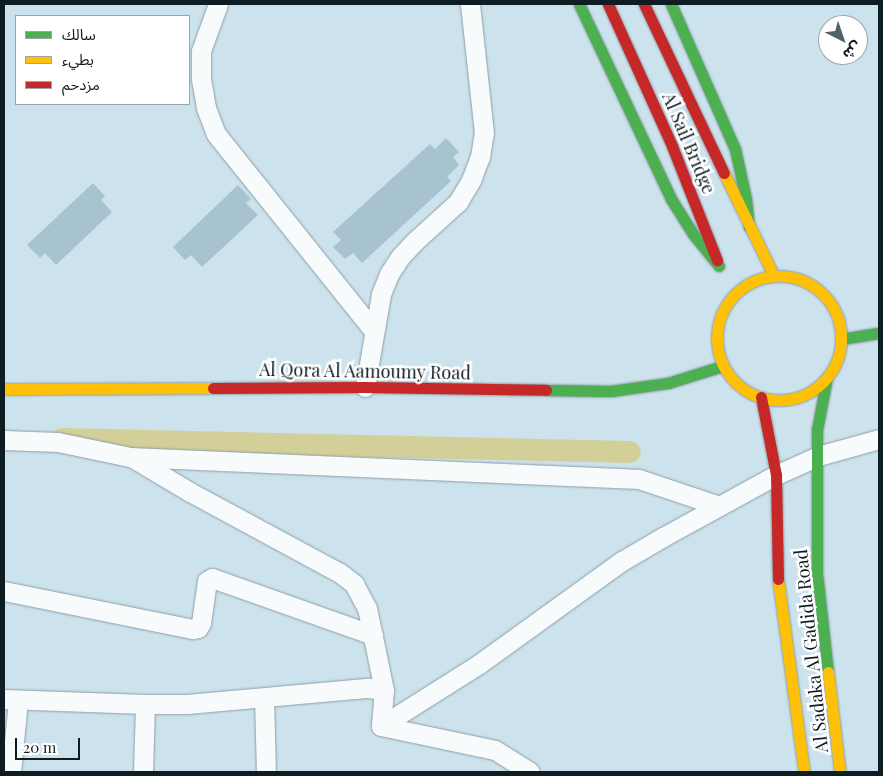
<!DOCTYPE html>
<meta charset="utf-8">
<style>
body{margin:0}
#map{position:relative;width:883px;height:776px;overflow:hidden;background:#cce2ed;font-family:"Playfair Display","Noto Sans Arabic",serif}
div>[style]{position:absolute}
.canal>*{height:22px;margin:-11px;padding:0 11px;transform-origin:11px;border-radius:11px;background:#d2d098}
.building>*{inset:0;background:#a7c3cf}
.roads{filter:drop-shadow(0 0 1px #8e9ea7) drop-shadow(0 0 1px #8e9ea7)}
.street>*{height:19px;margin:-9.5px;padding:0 9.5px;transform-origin:9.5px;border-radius:9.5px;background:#f7fbfc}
.fast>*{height:11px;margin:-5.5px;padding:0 5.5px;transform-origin:5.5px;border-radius:5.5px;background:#4caf50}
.slow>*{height:11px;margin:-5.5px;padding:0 5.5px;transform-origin:5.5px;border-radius:5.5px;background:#ffc107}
.slow>.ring{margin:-5.5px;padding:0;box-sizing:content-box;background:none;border:11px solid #ffc107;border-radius:50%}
.jam>*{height:11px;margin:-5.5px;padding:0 5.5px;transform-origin:5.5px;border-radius:5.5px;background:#c62828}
span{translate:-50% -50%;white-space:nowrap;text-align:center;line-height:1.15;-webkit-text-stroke:5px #fff;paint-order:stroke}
.street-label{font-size:18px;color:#0e1d24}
.frame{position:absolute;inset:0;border:5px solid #0e1d24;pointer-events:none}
.legend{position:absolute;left:15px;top:15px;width:175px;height:90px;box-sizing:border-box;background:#fff;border:1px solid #9fa5a7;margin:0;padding:6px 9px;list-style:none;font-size:15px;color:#0e1d24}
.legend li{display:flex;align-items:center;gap:10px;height:25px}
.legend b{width:25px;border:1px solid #9fa5a7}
.north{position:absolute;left:818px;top:15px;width:50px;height:50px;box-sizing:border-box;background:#fff;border:1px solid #9fa5a7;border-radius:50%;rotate:139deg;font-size:14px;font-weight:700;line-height:20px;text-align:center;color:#0e1d24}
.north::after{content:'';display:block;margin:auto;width:18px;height:22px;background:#50626a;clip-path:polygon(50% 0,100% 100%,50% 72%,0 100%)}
.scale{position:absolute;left:15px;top:738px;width:65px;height:22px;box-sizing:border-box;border:2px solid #0e1d24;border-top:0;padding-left:6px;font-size:15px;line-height:18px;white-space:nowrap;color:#0e1d24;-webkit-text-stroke:4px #fff;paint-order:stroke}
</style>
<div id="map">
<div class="canal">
<i style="left:62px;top:439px;width:568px;rotate:1.31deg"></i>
</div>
<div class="building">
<i style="clip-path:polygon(446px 138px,459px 152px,453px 157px,459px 165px,447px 177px,451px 181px,362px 263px,353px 253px,345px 259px,333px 247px,341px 240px,333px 232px,430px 144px,435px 149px)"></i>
<i style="clip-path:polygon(93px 183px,105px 196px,101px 200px,112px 212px,56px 265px,45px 253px,40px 258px,27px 245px)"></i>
<i style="clip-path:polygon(238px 185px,251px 199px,246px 203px,258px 215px,202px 267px,191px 255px,185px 260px,173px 247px)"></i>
</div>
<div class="roads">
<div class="street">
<i style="left:218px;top:4px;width:50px;rotate:109.9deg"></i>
<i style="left:201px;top:51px;width:28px;rotate:90deg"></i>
<i style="left:201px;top:79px;width:29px;rotate:80deg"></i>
<i style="left:206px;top:108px;width:28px;rotate:69deg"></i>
<i style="left:216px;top:134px;width:251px;rotate:51.3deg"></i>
<i style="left:365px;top:387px;width:94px;rotate:-80.2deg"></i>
<i style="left:381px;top:294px;width:22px;rotate:-68deg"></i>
<i style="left:389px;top:274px;width:20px;rotate:-57deg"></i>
<i style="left:400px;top:257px;width:22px;rotate:-47deg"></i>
<i style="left:415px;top:241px;width:58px;rotate:-42.2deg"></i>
<i style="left:458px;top:202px;width:26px;rotate:-59deg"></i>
<i style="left:471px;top:180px;width:25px;rotate:-69deg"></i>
<i style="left:480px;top:157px;width:24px;rotate:-81deg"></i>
<i style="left:484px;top:133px;width:130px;rotate:-96.2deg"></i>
<i style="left:4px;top:440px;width:54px;rotate:2.1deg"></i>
<i style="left:58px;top:442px;width:74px;rotate:11.8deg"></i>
<i style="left:130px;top:457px;width:509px;rotate:2.47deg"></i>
<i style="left:639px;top:479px;width:84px;rotate:18.6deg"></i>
<i style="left:133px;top:458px;width:66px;rotate:30.8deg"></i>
<i style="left:190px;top:492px;width:170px;rotate:28.4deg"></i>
<i style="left:340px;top:573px;width:18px;rotate:38deg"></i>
<i style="left:354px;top:584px;width:27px;rotate:62deg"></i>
<i style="left:367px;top:608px;width:84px;rotate:78.3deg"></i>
<i style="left:4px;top:591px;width:193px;rotate:11.4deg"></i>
<i style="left:193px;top:629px;width:5px;rotate:-11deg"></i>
<i style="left:198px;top:628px;width:6px;rotate:-59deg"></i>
<i style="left:201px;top:623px;width:42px;rotate:-81.9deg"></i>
<i style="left:207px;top:581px;width:6px;rotate:-31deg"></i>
<i style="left:212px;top:578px;width:171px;rotate:19.5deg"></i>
<i style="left:264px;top:698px;width:74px;rotate:88.5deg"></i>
<i style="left:4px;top:699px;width:141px;rotate:2deg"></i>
<i style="left:145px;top:704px;width:42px"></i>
<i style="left:187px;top:704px;width:182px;rotate:-5.1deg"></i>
<i style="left:368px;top:688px;width:16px;rotate:7deg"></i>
<i style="left:384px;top:690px;width:36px;rotate:95deg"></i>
<i style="left:381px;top:726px;width:116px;rotate:11.9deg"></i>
<i style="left:495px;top:750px;width:41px;rotate:32.2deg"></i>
<i style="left:381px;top:726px;width:116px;rotate:-32.3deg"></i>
<i style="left:479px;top:664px;width:176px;rotate:-35.8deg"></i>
<i style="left:622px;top:561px;width:48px;rotate:-30.3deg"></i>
<i style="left:663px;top:537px;width:129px;rotate:-28.8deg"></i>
<i style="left:776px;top:475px;width:46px;rotate:-24.3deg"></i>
<i style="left:818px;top:456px;width:63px;rotate:-15.6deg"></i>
<i style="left:11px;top:772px;width:72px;rotate:-84.4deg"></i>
<i style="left:143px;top:772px;width:68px;rotate:-88.3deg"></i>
</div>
<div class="fast">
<i style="left:579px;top:4px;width:216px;rotate:64.7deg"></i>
<i style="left:671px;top:199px;width:41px;rotate:57.8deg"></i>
<i style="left:693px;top:234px;width:41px;rotate:50.9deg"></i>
<i style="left:671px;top:4px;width:158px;rotate:66.2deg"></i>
<i style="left:735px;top:149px;width:51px;rotate:77.6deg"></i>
<i style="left:746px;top:199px;width:28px;rotate:84deg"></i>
<i style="left:841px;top:339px;width:38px;rotate:-9deg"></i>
<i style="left:827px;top:377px;width:54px;rotate:100.7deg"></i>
<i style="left:817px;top:430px;width:143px;rotate:90deg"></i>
<i style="left:817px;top:573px;width:100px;rotate:83.7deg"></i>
<i style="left:546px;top:390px;width:65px;rotate:0.9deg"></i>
<i style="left:611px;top:391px;width:58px;rotate:-8deg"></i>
<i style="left:668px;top:383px;width:58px;rotate:-17.2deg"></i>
</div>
<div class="slow">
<i style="left:724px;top:173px;width:114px;rotate:64.1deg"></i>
<i class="ring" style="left:717px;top:276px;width:113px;height:113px"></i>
<i style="left:4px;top:389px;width:209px;rotate:-0.3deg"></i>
<i style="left:778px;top:579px;width:195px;rotate:82.3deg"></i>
<i style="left:828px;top:672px;width:101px;rotate:83.2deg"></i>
</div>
<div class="jam">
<i style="left:608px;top:4px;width:156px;rotate:65.7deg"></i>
<i style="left:672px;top:146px;width:123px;rotate:68.5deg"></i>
<i style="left:644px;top:4px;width:187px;rotate:64.7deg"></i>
<i style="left:213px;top:388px;width:152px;rotate:-0.4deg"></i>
<i style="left:365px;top:387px;width:181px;rotate:0.9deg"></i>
<i style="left:761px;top:397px;width:79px;rotate:79.1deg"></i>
<i style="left:776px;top:475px;width:104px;rotate:88.9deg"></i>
</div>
</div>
<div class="street-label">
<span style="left:689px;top:143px;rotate:67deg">Al Sail Bridge</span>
<span style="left:365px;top:371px;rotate:1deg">Al Qora Al Aamoumy Road</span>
<span style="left:811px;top:651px;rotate:-96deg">Al Sadaka Al Gadida Road</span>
</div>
<div class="frame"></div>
<ul class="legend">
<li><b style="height:6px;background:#4caf50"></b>سالك</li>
<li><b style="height:6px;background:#ffc107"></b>بطيء</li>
<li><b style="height:6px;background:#c62828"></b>مزدحم</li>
</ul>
<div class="north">ش</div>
<div class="scale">20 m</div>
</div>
